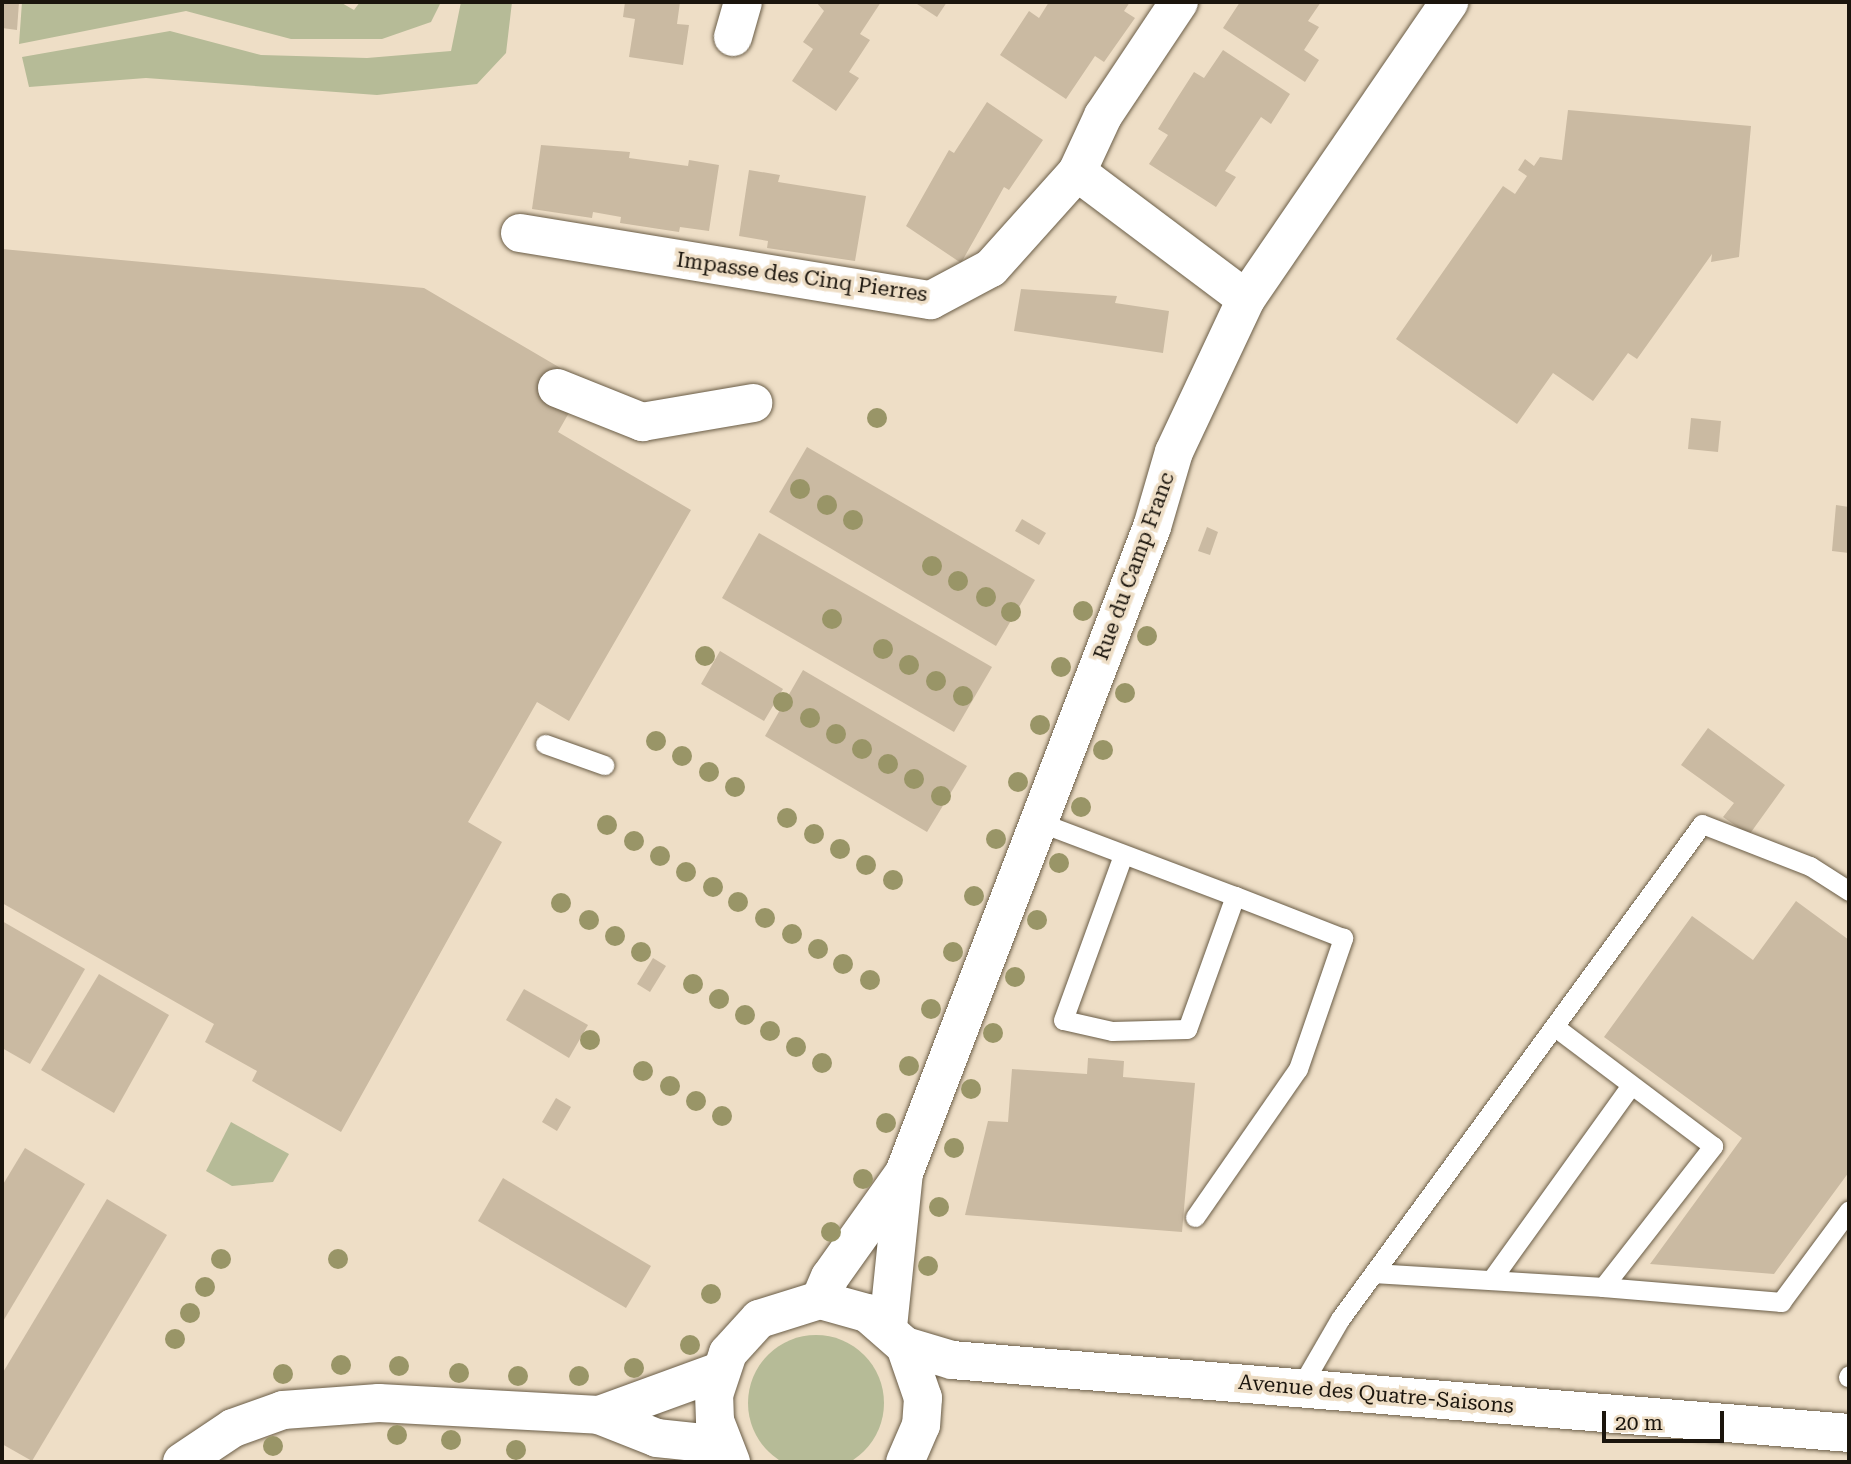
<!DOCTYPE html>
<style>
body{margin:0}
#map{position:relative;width:1851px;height:1464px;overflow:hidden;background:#eedec6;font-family:"Roboto Serif",serif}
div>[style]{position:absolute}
.green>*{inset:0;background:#b6bb97}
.round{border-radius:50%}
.building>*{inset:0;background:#cabaa2}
.roads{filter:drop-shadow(0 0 2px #6a5d47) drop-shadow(0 0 2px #6a5d47)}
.lane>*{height:19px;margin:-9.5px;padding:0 9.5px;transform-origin:9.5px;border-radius:9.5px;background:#fff}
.street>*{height:38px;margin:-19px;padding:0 19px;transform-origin:19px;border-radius:19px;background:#fff}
.trees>*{width:20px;height:20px;margin:-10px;border-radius:50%;background:#999567}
span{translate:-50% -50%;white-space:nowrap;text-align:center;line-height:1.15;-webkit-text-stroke:7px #eedec6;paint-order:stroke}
.street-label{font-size:21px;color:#1b150d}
.frame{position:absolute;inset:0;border:4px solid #1b150d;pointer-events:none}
.scale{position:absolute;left:1602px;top:1411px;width:122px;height:32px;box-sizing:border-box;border:4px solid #1b150d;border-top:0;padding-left:9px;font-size:21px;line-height:24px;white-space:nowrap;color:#1b150d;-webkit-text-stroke:5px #eedec6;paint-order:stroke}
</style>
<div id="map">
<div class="green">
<i style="clip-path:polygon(22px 2px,340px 2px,354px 10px,360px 2px,441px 2px,431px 22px,382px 39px,291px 39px,186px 11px,19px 44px)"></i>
<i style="clip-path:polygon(461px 2px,512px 2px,506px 53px,477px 84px,377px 95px,146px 78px,29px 87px,22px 57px,170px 31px,261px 55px,367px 58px,451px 51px)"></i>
<i style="clip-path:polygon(231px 1122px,289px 1154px,273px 1182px,232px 1186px,206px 1171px)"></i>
<i class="round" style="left:748px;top:1335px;width:136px;height:136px"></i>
</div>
<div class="building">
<i style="clip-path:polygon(2px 2px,19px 2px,17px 30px,2px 28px)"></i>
<i style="clip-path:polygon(625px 2px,680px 2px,677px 24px,689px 25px,683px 65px,629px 57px,635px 19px,623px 17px)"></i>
<i style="clip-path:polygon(816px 2px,881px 2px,860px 34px,870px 40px,849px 72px,859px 78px,836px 111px,792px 81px,813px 49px,803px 42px,824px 11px)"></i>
<i style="clip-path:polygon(914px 2px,947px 2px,937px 17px)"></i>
<i style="clip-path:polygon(1049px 2px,1130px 2px,1124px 11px,1135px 18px,1104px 62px,1095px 56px,1066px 99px,1000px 55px,1029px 11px,1039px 18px)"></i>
<i style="clip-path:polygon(1240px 2px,1321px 2px,1308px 21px,1319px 27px,1304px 50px,1319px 60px,1305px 82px,1223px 28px)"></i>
<i style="clip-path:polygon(1223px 50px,1290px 94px,1271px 124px,1261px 117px,1225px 171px,1236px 177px,1216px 207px,1149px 164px,1168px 135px,1158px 129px,1176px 100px,1194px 72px,1204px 78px)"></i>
<i style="clip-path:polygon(987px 102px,1043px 140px,1009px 190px,1004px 187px,961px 263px,906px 226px,949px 150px,954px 153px)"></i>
<i style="clip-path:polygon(1568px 110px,1751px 126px,1739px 257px,1711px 262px,1712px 254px,1637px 359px,1628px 353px,1593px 401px,1553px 373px,1517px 424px,1396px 339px,1503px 186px,1515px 194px,1527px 176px,1518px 170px,1525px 159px,1534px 166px,1540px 157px,1562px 160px)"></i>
<i style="clip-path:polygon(541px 145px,630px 152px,629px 158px,688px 166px,689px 160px,719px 165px,709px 231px,680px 227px,679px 232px,620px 223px,621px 217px,593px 212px,592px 218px,532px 209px)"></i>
<i style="clip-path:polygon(749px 170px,780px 175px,778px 182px,866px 196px,855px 261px,767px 248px,768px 241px,739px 236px)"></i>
<i style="clip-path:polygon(2px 249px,424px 288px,586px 383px,558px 432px,691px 510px,569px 721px,537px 702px,468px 822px,502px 842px,341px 1132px,252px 1081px,257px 1071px,205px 1042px,214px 1024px,2px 903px)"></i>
<i style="clip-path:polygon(1021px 289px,1117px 296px,1115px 303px,1169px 311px,1163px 353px,1014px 331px)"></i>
<i style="clip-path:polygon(1691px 418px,1721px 421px,1718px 452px,1688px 449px)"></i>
<i style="clip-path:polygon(807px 447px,1035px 580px,996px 646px,769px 512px)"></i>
<i style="clip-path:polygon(1836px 505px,1849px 507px,1849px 553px,1832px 551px)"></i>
<i style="clip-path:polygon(1022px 519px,1046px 533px,1039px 545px,1015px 531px)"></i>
<i style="clip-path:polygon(1207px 527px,1218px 532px,1210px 555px,1198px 551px)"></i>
<i style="clip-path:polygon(759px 533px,992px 667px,954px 732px,722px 598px)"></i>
<i style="clip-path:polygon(720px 651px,783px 689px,764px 721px,701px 684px)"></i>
<i style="clip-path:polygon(803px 670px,967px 766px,927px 832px,765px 736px)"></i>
<i style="clip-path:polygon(1708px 728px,1785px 785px,1749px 835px,1723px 817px,1734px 803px,1681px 765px)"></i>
<i style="clip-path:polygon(1796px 901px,1849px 940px,1849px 1172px,1774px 1274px,1650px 1264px,1742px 1138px,1604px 1037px,1692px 916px,1753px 960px)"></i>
<i style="clip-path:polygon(2px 921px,85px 969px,30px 1064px,2px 1048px)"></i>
<i style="clip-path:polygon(653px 958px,666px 966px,650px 992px,637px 984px)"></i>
<i style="clip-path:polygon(99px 974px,169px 1015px,114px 1113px,41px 1070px)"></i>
<i style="clip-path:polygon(524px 989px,588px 1025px,569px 1058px,506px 1020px)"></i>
<i style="clip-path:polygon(1088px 1058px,1124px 1061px,1123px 1077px,1195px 1083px,1182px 1232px,965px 1215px,988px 1121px,1008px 1122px,1012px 1069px,1087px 1074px)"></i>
<i style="clip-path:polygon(556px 1098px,571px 1107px,557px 1131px,542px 1122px)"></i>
<i style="clip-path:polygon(25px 1148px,85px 1184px,2px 1323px,2px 1186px)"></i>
<i style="clip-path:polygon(503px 1178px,651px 1266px,626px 1308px,478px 1221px)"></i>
<i style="clip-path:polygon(107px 1199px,167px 1235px,32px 1461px,2px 1444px,2px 1374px)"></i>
</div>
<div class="roads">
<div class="lane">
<i style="left:545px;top:744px;width:63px;rotate:19.6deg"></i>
<i style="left:1039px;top:822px;width:210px;rotate:20.7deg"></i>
<i style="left:1235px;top:896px;width:141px;rotate:109.8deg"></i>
<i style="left:1187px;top:1029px;width:75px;rotate:178.5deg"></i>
<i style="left:1112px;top:1031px;width:50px;rotate:-167.3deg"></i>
<i style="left:1063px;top:1020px;width:176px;rotate:-70deg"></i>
<i style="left:1195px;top:1217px;width:180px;rotate:-55.2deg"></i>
<i style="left:1298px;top:1069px;width:139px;rotate:-71deg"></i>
<i style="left:1343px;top:938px;width:116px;rotate:-158.7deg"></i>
<i style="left:1374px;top:1273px;width:229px;rotate:3.5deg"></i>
<i style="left:1603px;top:1287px;width:179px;rotate:-52deg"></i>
<i style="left:1713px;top:1146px;width:198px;rotate:-143deg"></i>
<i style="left:1491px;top:1280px;width:240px;rotate:-54.3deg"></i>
<i style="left:1603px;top:1287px;width:179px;rotate:4.8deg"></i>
<i style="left:1781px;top:1302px;width:114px;rotate:-53.5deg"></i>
<i style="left:1848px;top:1377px;width:2px;rotate:-63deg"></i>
<i style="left:1300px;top:1388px;width:80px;rotate:-59.9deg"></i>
<i style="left:1340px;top:1319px;width:613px;rotate:-53.82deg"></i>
<i style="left:1702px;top:824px;width:116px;rotate:21.3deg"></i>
<i style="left:1810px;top:866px;width:46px;rotate:32.7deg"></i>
</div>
<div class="street">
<i style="left:733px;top:37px;width:36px;rotate:-74deg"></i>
<i style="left:1077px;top:172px;width:211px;rotate:36.9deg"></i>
<i style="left:520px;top:233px;width:416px;rotate:9.3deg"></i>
<i style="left:931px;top:300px;width:68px;rotate:-28.1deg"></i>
<i style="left:991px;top:268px;width:129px;rotate:-48.1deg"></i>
<i style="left:1077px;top:172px;width:62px;rotate:-65.1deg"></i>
<i style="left:1103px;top:116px;width:137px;rotate:-56.3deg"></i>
<i style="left:557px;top:388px;width:92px;rotate:21.8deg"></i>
<i style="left:642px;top:422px;width:113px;rotate:-9.7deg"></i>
<i style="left:820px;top:1300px;width:25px;rotate:-67deg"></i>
<i style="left:830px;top:1277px;width:128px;rotate:-54.6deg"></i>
<i style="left:888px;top:1327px;width:155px;rotate:-84.1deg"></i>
<i style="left:904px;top:1173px;width:692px;rotate:-69deg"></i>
<i style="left:1152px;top:527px;width:78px;rotate:-73.7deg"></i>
<i style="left:1174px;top:452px;width:169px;rotate:-64.8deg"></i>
<i style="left:1246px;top:299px;width:360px;rotate:-55.6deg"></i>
<i style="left:905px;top:1346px;width:49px;rotate:16.6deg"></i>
<i style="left:952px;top:1360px;width:900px;rotate:4.65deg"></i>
<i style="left:599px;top:1415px;width:129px;rotate:-20deg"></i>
<i style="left:182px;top:1462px;width:61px;rotate:-33.7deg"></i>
<i style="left:233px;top:1428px;width:53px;rotate:-19.8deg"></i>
<i style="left:283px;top:1410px;width:96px;rotate:-4.2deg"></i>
<i style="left:379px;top:1403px;width:220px;rotate:3.1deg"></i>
<i style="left:599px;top:1415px;width:62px;rotate:21.6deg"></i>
<i style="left:657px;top:1438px;width:65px;rotate:6.1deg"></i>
<i style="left:731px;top:1462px;width:44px;rotate:-111.3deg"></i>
<i style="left:715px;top:1421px;width:26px;rotate:-92deg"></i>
<i style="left:714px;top:1395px;width:44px;rotate:-71.6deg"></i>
<i style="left:728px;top:1353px;width:46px;rotate:-47.6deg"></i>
<i style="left:759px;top:1319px;width:64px;rotate:-17.3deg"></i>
<i style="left:820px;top:1300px;width:49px;rotate:15.5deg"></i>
<i style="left:867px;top:1313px;width:50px;rotate:41deg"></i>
<i style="left:905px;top:1346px;width:55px;rotate:70.9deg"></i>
<i style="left:923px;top:1398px;width:27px;rotate:94deg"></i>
<i style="left:921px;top:1425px;width:40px;rotate:113.4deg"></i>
</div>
</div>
<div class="trees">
<i style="left:877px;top:418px"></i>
<i style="left:800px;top:489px"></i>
<i style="left:827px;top:505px"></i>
<i style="left:853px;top:520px"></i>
<i style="left:932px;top:566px"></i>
<i style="left:958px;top:581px"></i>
<i style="left:986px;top:597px"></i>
<i style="left:1083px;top:611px"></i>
<i style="left:1011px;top:612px"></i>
<i style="left:832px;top:619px"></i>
<i style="left:1147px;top:636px"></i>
<i style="left:883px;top:649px"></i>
<i style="left:705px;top:656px"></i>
<i style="left:909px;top:665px"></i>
<i style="left:1061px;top:667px"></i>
<i style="left:936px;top:681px"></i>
<i style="left:1125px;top:693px"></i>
<i style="left:963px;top:696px"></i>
<i style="left:783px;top:702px"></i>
<i style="left:810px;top:718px"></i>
<i style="left:1040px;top:725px"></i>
<i style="left:836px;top:734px"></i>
<i style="left:656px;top:741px"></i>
<i style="left:862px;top:749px"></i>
<i style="left:1103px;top:750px"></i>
<i style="left:682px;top:756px"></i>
<i style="left:888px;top:764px"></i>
<i style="left:709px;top:772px"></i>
<i style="left:914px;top:779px"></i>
<i style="left:1018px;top:782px"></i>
<i style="left:735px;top:787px"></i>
<i style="left:941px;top:796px"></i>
<i style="left:1081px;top:807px"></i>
<i style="left:787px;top:818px"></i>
<i style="left:607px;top:825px"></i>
<i style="left:814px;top:834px"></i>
<i style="left:996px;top:839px"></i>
<i style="left:634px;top:841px"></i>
<i style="left:840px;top:849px"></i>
<i style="left:660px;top:856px"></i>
<i style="left:1059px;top:863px"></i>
<i style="left:866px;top:865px"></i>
<i style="left:686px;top:872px"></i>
<i style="left:893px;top:880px"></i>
<i style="left:713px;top:887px"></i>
<i style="left:974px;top:896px"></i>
<i style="left:738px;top:902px"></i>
<i style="left:561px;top:903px"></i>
<i style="left:765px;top:918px"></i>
<i style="left:589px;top:920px"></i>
<i style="left:1037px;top:920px"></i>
<i style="left:792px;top:934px"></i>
<i style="left:615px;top:936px"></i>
<i style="left:818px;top:949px"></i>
<i style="left:641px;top:952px"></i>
<i style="left:953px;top:952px"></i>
<i style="left:843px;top:964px"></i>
<i style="left:1015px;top:977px"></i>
<i style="left:870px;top:980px"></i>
<i style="left:693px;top:984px"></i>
<i style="left:719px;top:999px"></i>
<i style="left:931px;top:1009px"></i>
<i style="left:745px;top:1015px"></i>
<i style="left:770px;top:1031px"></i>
<i style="left:993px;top:1033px"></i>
<i style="left:590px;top:1040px"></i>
<i style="left:796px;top:1047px"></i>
<i style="left:822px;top:1063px"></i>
<i style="left:909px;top:1066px"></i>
<i style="left:643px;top:1071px"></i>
<i style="left:670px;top:1086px"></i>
<i style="left:971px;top:1089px"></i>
<i style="left:696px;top:1101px"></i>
<i style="left:722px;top:1116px"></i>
<i style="left:886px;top:1123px"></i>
<i style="left:954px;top:1148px"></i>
<i style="left:863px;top:1179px"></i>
<i style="left:939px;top:1207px"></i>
<i style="left:831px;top:1232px"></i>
<i style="left:221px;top:1259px"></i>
<i style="left:338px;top:1259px"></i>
<i style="left:928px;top:1266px"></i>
<i style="left:205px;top:1287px"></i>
<i style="left:711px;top:1294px"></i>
<i style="left:190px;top:1313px"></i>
<i style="left:175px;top:1339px"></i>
<i style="left:690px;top:1345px"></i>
<i style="left:341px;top:1365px"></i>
<i style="left:399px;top:1366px"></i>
<i style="left:634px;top:1368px"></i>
<i style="left:459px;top:1373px"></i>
<i style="left:283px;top:1374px"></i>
<i style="left:518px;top:1376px"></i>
<i style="left:579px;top:1376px"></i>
<i style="left:397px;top:1435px"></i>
<i style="left:451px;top:1440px"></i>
<i style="left:273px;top:1446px"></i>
<i style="left:516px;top:1450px"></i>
</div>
<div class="street-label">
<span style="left:802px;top:277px;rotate:8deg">Impasse des Cinq Pierres</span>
<span style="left:1134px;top:566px;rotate:-70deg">Rue du Camp Franc</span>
<span style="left:1376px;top:1394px;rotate:5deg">Avenue des Quatre-Saisons</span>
</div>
<div class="frame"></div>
<div class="scale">20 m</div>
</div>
